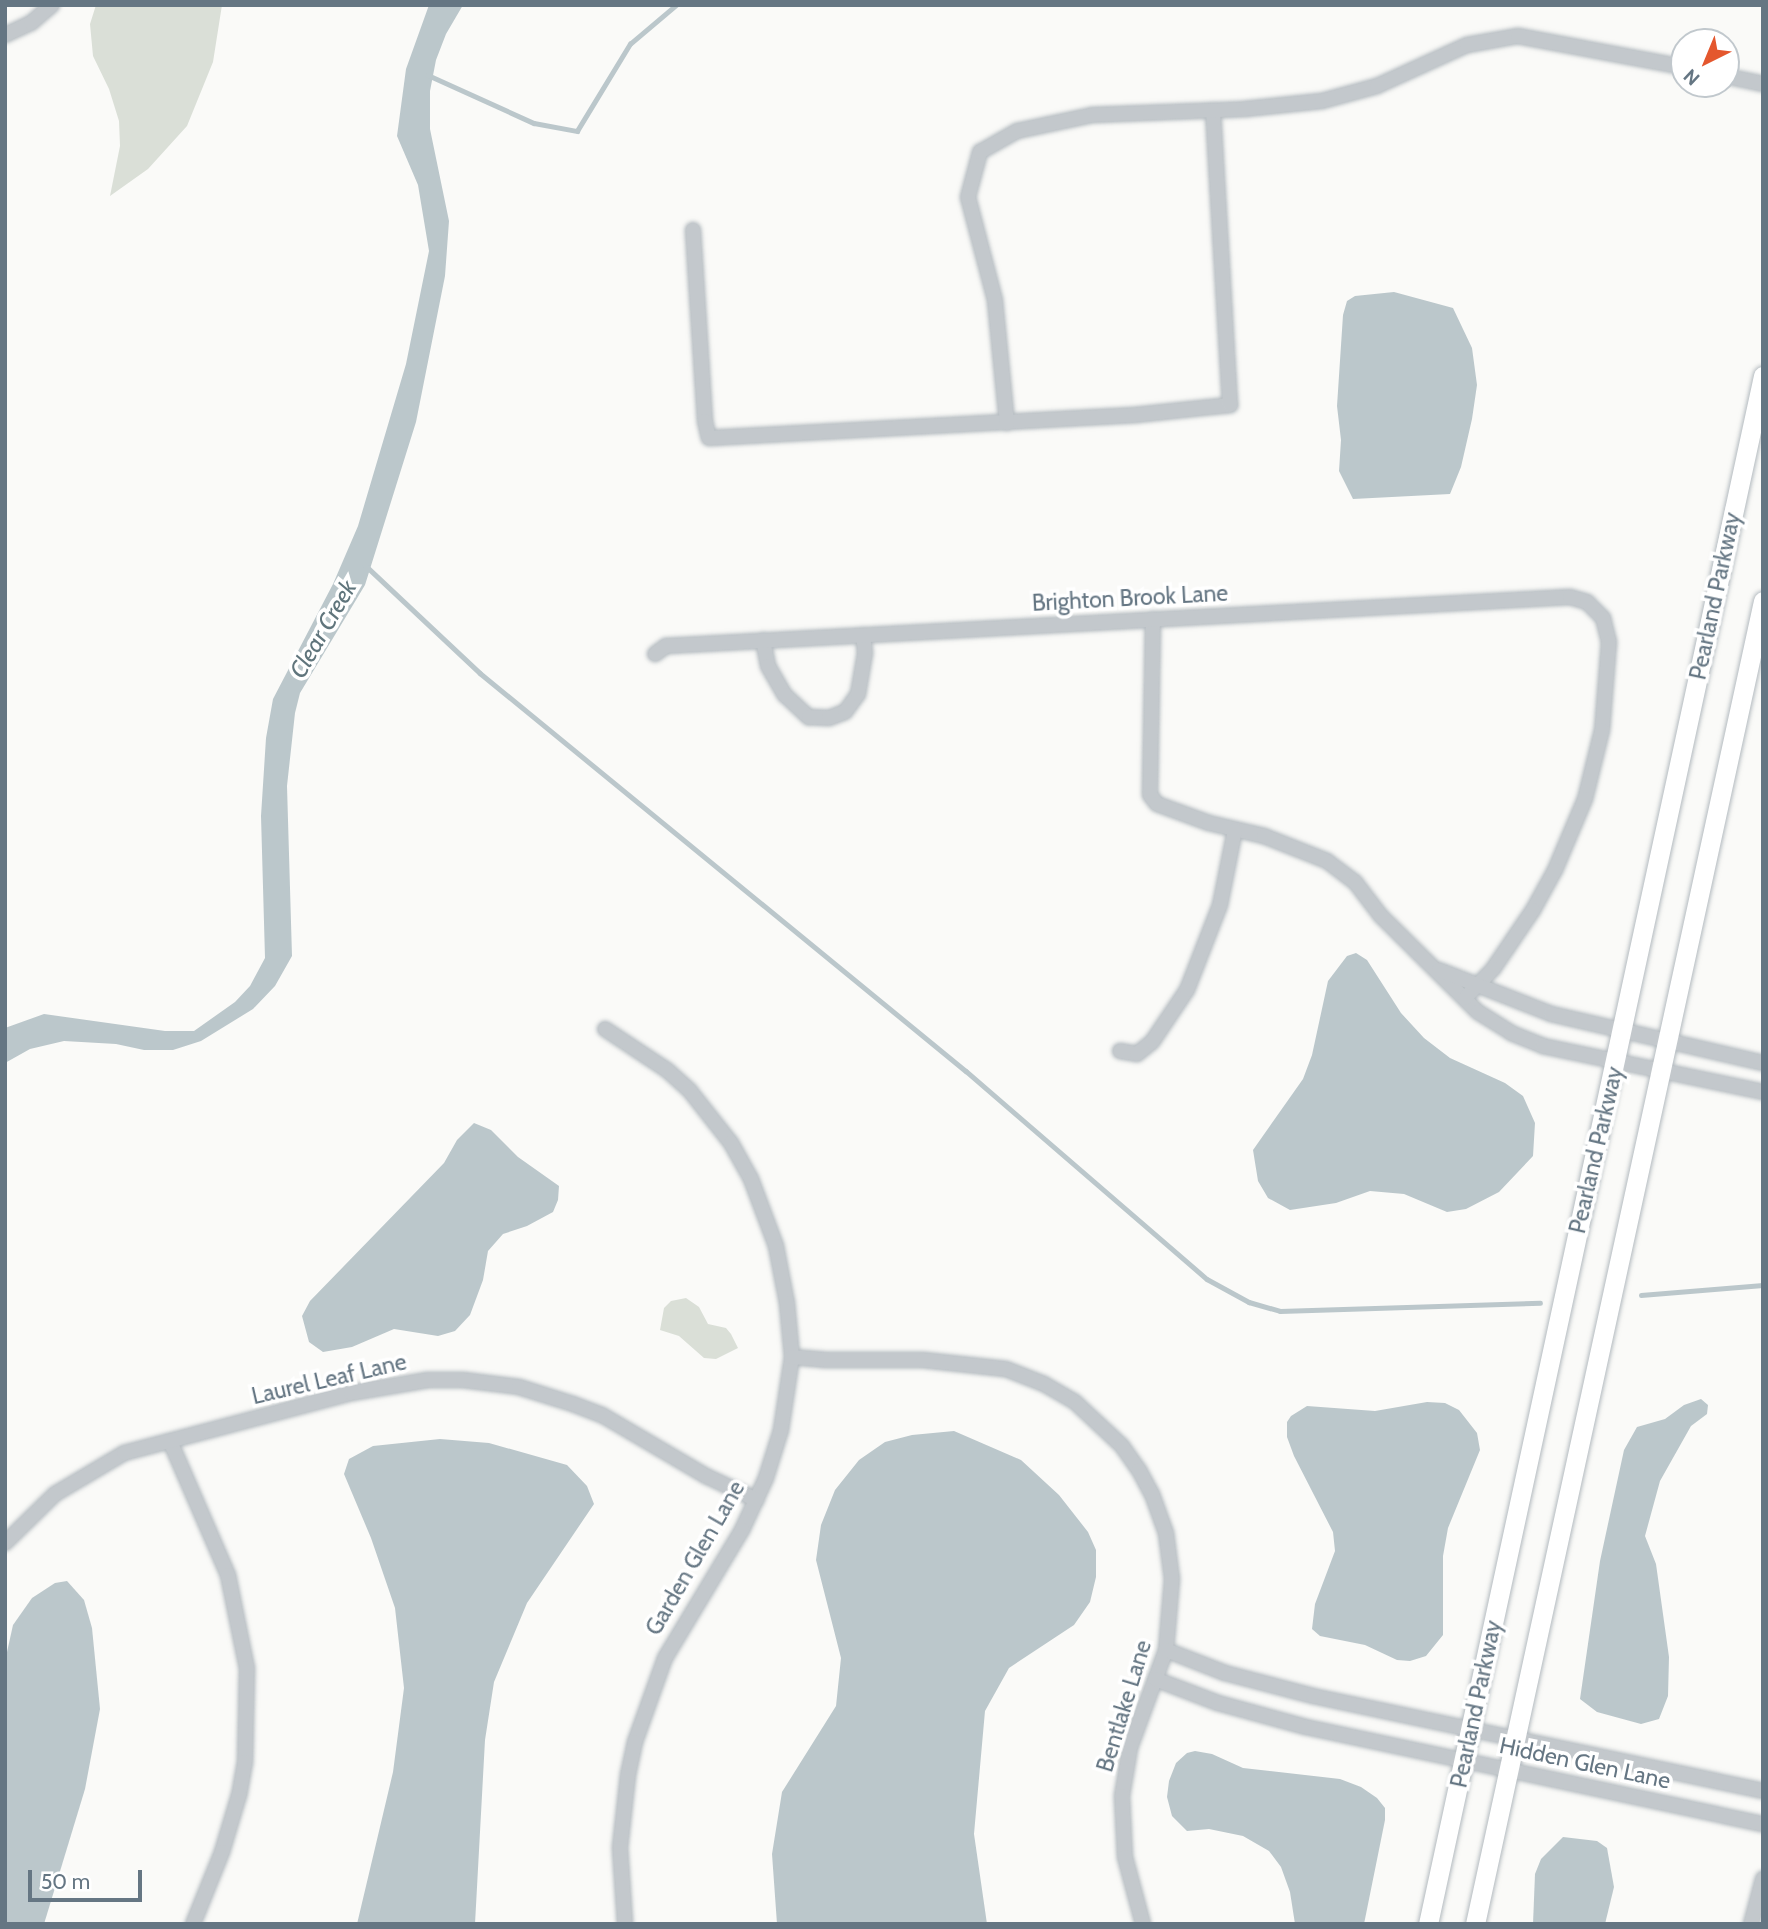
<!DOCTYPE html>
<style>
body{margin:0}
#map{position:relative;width:1768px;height:1929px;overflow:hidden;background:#fafaf8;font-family:Cabin,sans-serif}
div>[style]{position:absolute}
.green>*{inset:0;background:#dadfd7}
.water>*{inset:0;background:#bbc7cb}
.stream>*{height:4.5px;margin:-2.25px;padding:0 2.25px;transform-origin:2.25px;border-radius:2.25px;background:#bbc7cb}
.roads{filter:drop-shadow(0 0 2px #b3babf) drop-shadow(0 0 2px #b3babf)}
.street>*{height:14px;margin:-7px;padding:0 7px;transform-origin:7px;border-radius:7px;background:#c3c8cc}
.secondary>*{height:19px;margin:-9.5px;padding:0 9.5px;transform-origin:9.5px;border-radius:9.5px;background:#fff}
span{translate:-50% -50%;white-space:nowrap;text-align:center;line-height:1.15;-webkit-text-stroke:7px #fff;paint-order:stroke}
.street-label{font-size:23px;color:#657683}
.water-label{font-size:24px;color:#60757c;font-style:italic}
.frame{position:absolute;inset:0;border:7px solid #657683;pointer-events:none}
.north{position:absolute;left:1670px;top:28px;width:70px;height:70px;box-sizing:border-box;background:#fff;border:2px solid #c1c8cd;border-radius:50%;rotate:223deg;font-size:19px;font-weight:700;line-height:28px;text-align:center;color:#657683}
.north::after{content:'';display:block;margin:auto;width:24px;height:32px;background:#e4572e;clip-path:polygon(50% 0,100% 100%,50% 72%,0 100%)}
.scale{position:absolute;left:28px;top:1870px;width:114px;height:32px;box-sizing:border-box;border:4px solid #657683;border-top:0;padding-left:9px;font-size:21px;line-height:24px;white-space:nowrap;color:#657683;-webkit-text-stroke:5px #fff;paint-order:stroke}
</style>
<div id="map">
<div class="green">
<i style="clip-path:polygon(96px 5px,222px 5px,213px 62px,187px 126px,148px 169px,110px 196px,120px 146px,119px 121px,109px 89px,93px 56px,90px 24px)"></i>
<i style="clip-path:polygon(686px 1298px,699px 1307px,708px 1324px,726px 1328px,731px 1334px,738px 1348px,716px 1359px,704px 1358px,679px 1336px,660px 1330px,664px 1308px,671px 1301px)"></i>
</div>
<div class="water">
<i style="clip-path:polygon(429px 5px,463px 5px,446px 34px,436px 60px,430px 91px,430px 129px,449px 221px,445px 276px,416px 422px,365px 585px,300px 693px,295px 713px,287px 786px,292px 956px,275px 986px,253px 1009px,201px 1041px,173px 1050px,144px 1050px,116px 1044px,64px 1041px,30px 1049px,5px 1063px,5px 1028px,44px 1014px,165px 1031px,194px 1031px,235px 1002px,250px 986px,265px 958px,261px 816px,266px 738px,273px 699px,333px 584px,358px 526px,406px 364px,429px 251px,418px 185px,397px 136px,406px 69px)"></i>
<i style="clip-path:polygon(1394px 292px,1453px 308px,1472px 348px,1477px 385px,1472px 419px,1461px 467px,1450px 494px,1353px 499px,1339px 471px,1341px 440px,1337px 406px,1343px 315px,1347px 301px,1355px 296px)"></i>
<i style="clip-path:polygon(1356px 953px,1367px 960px,1401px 1013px,1424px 1038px,1450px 1058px,1505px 1083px,1523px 1096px,1535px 1123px,1533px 1156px,1499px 1192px,1466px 1209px,1447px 1212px,1404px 1194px,1370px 1191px,1336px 1203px,1290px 1210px,1268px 1198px,1258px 1181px,1253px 1150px,1303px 1079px,1312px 1055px,1328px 981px,1347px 956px)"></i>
<i style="clip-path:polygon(474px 1123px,491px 1130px,518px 1157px,559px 1186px,558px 1200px,553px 1212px,527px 1226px,503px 1234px,488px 1251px,483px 1280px,470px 1315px,455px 1331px,438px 1336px,394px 1329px,352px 1347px,323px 1352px,309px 1342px,302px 1316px,310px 1301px,444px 1163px,457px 1140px)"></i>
<i style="clip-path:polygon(1701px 1399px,1708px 1405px,1707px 1414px,1691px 1426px,1660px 1481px,1645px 1536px,1656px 1564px,1669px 1657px,1668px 1696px,1659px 1719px,1641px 1724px,1597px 1712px,1580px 1699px,1600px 1561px,1624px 1450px,1637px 1427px,1665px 1419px,1684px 1405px)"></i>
<i style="clip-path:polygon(1427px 1402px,1445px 1403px,1459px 1410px,1477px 1433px,1480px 1450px,1448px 1528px,1443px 1556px,1443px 1635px,1426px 1656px,1410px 1661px,1397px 1660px,1365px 1645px,1320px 1636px,1312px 1629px,1315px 1604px,1335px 1551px,1333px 1532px,1294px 1456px,1287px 1437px,1287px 1422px,1291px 1416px,1307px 1406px,1375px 1411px)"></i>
<i style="clip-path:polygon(954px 1431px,1021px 1460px,1059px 1495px,1088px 1532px,1096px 1550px,1096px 1577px,1090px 1602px,1074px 1625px,1009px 1668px,985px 1711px,974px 1834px,987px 1924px,777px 1924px,772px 1854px,782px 1792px,836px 1706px,841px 1658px,816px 1560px,821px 1525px,835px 1490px,859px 1460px,885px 1442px,912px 1435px)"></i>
<i style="clip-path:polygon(440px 1439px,489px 1443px,567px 1465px,587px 1486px,594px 1504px,527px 1603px,494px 1682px,485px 1740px,475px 1924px,357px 1924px,393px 1772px,404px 1688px,395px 1608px,371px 1538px,344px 1474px,349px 1459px,373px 1446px)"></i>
<i style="clip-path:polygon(67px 1581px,84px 1600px,92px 1628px,100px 1709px,85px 1789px,44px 1924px,5px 1924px,5px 1661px,13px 1625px,32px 1598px,55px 1583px)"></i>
<i style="clip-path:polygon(1195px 1751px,1212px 1754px,1243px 1768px,1340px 1779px,1361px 1787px,1377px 1798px,1385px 1808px,1385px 1820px,1364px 1924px,1295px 1924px,1290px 1892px,1281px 1867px,1269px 1851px,1243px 1836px,1209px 1829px,1187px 1831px,1172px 1816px,1167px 1797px,1169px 1781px,1176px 1763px,1187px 1753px)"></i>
<i style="clip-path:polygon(1563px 1837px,1597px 1841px,1607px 1848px,1614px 1887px,1605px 1924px,1533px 1924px,1535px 1874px,1541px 1859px)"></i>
</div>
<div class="stream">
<i style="left:428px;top:75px;width:116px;rotate:24.4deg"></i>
<i style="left:534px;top:123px;width:44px;rotate:10.5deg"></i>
<i style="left:577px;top:131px;width:102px;rotate:-58.7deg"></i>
<i style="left:630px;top:44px;width:60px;rotate:-40.3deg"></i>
<i style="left:365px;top:565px;width:158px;rotate:43.2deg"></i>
<i style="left:480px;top:673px;width:628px;rotate:39.32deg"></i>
<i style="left:966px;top:1071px;width:318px;rotate:40.8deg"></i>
<i style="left:1207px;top:1279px;width:48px;rotate:28.7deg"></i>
<i style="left:1249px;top:1302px;width:32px;rotate:16deg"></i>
<i style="left:1280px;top:1311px;width:260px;rotate:-1.8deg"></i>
<i style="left:1641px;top:1295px;width:122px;rotate:-4.7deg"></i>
</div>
<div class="roads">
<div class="street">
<i style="left:5px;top:35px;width:29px;rotate:-25deg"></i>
<i style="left:31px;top:23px;width:28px;rotate:-41deg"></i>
<i style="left:1726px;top:76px;width:38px;rotate:12deg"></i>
<i style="left:693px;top:230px;width:191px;rotate:86.4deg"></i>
<i style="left:705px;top:421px;width:17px;rotate:77deg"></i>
<i style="left:709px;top:438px;width:427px;rotate:-3.1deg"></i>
<i style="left:1135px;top:415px;width:96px;rotate:-6deg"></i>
<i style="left:1230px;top:405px;width:295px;rotate:-93.3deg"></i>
<i style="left:1007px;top:423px;width:124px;rotate:-95.6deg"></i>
<i style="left:995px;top:300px;width:106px;rotate:-104.7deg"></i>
<i style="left:968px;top:197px;width:47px;rotate:-75.1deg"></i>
<i style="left:980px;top:152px;width:43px;rotate:-29.6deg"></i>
<i style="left:1017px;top:131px;width:77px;rotate:-12deg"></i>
<i style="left:1092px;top:115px;width:153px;rotate:-2.2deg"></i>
<i style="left:1245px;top:109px;width:77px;rotate:-5.9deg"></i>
<i style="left:1322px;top:101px;width:57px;rotate:-15.3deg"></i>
<i style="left:1377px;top:86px;width:99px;rotate:-24.5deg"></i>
<i style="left:1467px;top:45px;width:52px;rotate:-10deg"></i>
<i style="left:1518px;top:36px;width:169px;rotate:10.6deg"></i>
<i style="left:1153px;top:619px;width:176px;rotate:91deg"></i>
<i style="left:1150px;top:795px;width:11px;rotate:52deg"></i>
<i style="left:1157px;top:804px;width:55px;rotate:20.1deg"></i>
<i style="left:1209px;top:823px;width:57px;rotate:13.3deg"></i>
<i style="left:1264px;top:836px;width:68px;rotate:21.6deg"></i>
<i style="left:1327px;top:861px;width:35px;rotate:37deg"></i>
<i style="left:1355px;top:882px;width:43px;rotate:52.6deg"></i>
<i style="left:1381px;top:916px;width:136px;rotate:44.7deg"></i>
<i style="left:1478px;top:1012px;width:39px;rotate:32deg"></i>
<i style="left:1511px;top:1033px;width:35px;rotate:22deg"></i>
<i style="left:1543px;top:1046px;width:225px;rotate:11.8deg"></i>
<i style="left:763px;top:640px;width:26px;rotate:79deg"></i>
<i style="left:768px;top:666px;width:34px;rotate:60deg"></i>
<i style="left:785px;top:695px;width:33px;rotate:43deg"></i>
<i style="left:809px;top:717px;width:20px;rotate:3deg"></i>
<i style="left:829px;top:718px;width:17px;rotate:-21deg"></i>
<i style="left:845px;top:712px;width:22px;rotate:-54deg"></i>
<i style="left:858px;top:694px;width:42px;rotate:-80.3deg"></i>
<i style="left:865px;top:653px;width:18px;rotate:-96deg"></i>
<i style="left:655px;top:654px;width:14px;rotate:-36deg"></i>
<i style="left:666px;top:646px;width:905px;rotate:-3.1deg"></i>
<i style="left:1570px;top:597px;width:18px;rotate:16deg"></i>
<i style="left:1587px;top:602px;width:23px;rotate:45deg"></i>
<i style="left:1603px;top:618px;width:25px;rotate:76deg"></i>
<i style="left:1609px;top:642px;width:88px;rotate:94.5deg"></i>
<i style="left:1602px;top:730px;width:71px;rotate:103.8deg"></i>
<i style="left:1585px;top:799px;width:77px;rotate:112.9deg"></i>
<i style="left:1555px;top:870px;width:46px;rotate:118.8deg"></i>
<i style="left:1533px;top:910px;width:71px;rotate:124.1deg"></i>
<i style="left:1493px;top:969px;width:40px;rotate:134deg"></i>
<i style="left:1439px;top:970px;width:120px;rotate:21.4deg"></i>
<i style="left:1551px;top:1014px;width:218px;rotate:13deg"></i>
<i style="left:605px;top:1029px;width:74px;rotate:33.5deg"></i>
<i style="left:667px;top:1070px;width:31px;rotate:42deg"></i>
<i style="left:690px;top:1091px;width:66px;rotate:51.7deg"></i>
<i style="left:731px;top:1143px;width:41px;rotate:60.9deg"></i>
<i style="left:751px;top:1179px;width:72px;rotate:69.5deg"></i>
<i style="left:776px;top:1246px;width:58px;rotate:79.1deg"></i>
<i style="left:787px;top:1303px;width:54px;rotate:84.7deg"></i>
<i style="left:792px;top:1357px;width:74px;rotate:98.6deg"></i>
<i style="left:781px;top:1430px;width:50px;rotate:107.4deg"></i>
<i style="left:766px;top:1478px;width:57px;rotate:114.8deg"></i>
<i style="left:742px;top:1530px;width:149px;rotate:121deg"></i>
<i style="left:665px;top:1658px;width:89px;rotate:109.7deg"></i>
<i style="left:635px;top:1742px;width:34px;rotate:102deg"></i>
<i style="left:628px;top:1775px;width:73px;rotate:96.3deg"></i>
<i style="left:620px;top:1848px;width:76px;rotate:86.2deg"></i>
<i style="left:1120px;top:1051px;width:17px;rotate:10deg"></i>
<i style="left:1137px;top:1054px;width:19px;rotate:-39deg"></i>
<i style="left:1152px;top:1042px;width:63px;rotate:-56.1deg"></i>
<i style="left:1187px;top:990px;width:91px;rotate:-68.8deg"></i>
<i style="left:1220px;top:905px;width:76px;rotate:-78.7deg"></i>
<i style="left:792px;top:1357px;width:32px;rotate:5deg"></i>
<i style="left:824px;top:1360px;width:99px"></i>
<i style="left:923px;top:1360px;width:83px;rotate:6.2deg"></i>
<i style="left:1006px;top:1369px;width:41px;rotate:21.5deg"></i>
<i style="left:1044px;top:1384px;width:36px;rotate:30deg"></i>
<i style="left:1075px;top:1402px;width:64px;rotate:43.1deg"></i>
<i style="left:1122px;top:1446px;width:29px;rotate:55deg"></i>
<i style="left:1139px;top:1470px;width:27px;rotate:62deg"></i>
<i style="left:1152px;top:1494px;width:41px;rotate:70.3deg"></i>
<i style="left:1166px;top:1533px;width:46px;rotate:82.6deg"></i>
<i style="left:1172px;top:1579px;width:71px;rotate:94.8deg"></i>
<i style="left:1166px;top:1650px;width:104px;rotate:110.2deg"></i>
<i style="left:1130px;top:1748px;width:49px;rotate:99.5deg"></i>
<i style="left:1122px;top:1796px;width:61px;rotate:87.2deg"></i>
<i style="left:1125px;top:1857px;width:69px;rotate:75deg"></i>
<i style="left:170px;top:1441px;width:146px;rotate:66.6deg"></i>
<i style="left:228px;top:1575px;width:95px;rotate:78.5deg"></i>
<i style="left:247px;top:1668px;width:94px;rotate:91.2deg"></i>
<i style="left:245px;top:1762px;width:34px;rotate:100deg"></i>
<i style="left:239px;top:1795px;width:59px;rotate:106.6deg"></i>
<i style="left:222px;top:1852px;width:78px;rotate:111.9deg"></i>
<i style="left:5px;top:1543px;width:70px;rotate:-44.4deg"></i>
<i style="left:55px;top:1494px;width:80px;rotate:-30.7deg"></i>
<i style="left:124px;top:1453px;width:235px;rotate:-14.8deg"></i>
<i style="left:351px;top:1393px;width:78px;rotate:-9.6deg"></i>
<i style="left:428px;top:1380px;width:35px"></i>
<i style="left:463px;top:1380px;width:56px;rotate:7.1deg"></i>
<i style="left:519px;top:1387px;width:57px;rotate:17.5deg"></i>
<i style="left:573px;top:1404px;width:31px;rotate:21deg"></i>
<i style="left:602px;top:1415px;width:121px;rotate:30.4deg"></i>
<i style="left:706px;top:1476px;width:56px;rotate:25.2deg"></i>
<i style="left:1166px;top:1650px;width:63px;rotate:21.3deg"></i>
<i style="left:1225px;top:1673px;width:91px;rotate:14.6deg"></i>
<i style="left:1313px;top:1696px;width:460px;rotate:11.9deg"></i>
<i style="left:1155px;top:1679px;width:67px;rotate:20.9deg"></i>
<i style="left:1218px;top:1703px;width:91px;rotate:15.3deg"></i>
<i style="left:1306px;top:1727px;width:467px;rotate:12deg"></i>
<i style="left:1751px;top:1924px;width:47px;rotate:-75.1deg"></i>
</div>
<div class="secondary">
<i style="left:1428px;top:1924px;width:1584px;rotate:-77.79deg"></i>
<i style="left:1475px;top:1924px;width:1354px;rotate:-77.72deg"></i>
</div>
</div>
<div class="street-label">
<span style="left:1715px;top:596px;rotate:-78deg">Pearland Parkway</span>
<span style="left:1130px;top:598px;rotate:-3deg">Brighton Brook Lane</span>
<span style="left:1596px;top:1150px;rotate:-77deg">Pearland Parkway</span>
<span style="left:329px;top:1379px;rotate:-13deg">Laurel Leaf Lane</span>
<span style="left:695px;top:1558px;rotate:-60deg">Garden Glen Lane</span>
<span style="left:1476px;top:1704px;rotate:-78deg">Pearland Parkway</span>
<span style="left:1124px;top:1706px;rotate:-73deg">Bentlake Lane</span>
<span style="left:1585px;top:1763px;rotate:12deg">Hidden Glen Lane</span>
</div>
<div class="water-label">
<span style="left:323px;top:629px;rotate:-60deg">Clear Creek</span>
</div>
<div class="frame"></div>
<div class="north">N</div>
<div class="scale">50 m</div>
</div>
